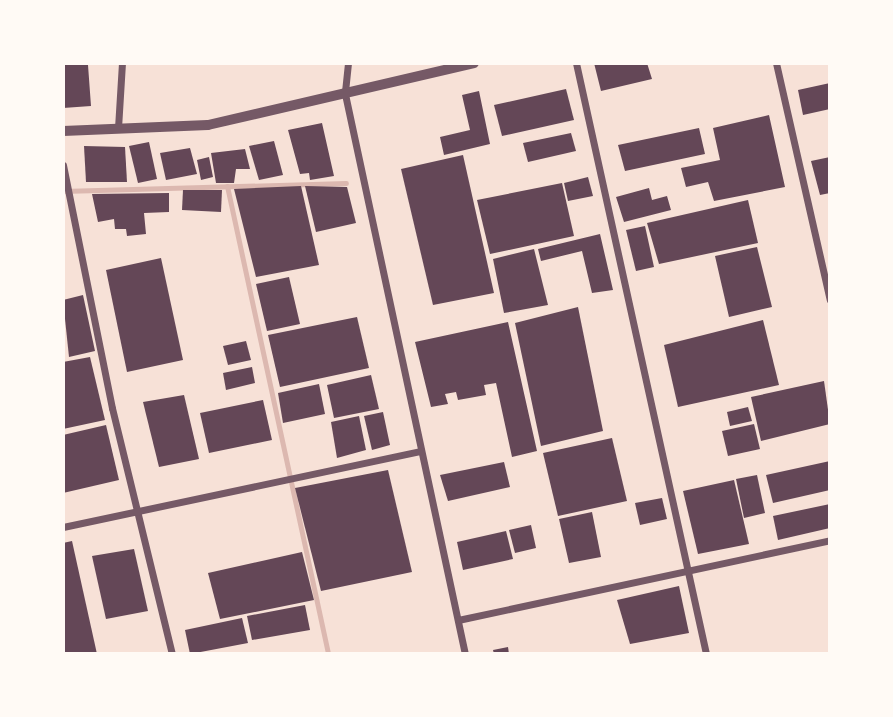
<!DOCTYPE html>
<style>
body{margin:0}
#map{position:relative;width:893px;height:717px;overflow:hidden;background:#f7e1d7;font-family:Arial,sans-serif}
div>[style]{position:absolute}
.stream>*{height:5px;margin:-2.5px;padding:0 2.5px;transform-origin:2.5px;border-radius:2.5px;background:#dcb8b0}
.building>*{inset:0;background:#644757}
.minor>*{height:7px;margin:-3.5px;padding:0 3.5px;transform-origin:3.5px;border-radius:3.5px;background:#755966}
.tertiary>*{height:10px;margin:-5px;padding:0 5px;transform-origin:5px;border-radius:5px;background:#755966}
span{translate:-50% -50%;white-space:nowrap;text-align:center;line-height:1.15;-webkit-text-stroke:5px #fffaf5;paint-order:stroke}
.frame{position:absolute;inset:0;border:65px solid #fffaf5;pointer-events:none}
</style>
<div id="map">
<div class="stream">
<i style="left:227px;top:186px;width:479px;rotate:77.8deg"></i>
<i style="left:63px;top:191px;width:283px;rotate:-1.6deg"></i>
</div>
<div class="building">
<i style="clip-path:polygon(63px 63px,94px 63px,88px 65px,91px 106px,63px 108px)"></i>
<i style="clip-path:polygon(594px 63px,647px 63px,652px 79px,601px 91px)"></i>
<i style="clip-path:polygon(830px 83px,830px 109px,803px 115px,798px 90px)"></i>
<i style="clip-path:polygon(566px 89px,574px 120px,502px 136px,494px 105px)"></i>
<i style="clip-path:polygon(479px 91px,490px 144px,444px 155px,440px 137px,470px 130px,462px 95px)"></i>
<i style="clip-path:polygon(769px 115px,785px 187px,714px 201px,708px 182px,686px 187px,681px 168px,720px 160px,713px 128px)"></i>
<i style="clip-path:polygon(322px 123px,334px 176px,310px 180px,309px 173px,300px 174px,288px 130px)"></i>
<i style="clip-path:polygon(699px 128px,705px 154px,625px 171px,618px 145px)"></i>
<i style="clip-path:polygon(571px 133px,576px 151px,528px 162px,523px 143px)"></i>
<i style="clip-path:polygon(274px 141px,283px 175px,259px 180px,249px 146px)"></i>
<i style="clip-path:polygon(149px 142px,157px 179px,138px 183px,129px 146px)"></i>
<i style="clip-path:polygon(84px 146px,125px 147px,127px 182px,86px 182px)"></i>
<i style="clip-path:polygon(190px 148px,197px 174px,166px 180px,160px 153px)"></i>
<i style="clip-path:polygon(245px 149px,250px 169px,236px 169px,234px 183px,216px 183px,211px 153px)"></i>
<i style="clip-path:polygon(463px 155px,494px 293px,433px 305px,401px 169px)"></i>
<i style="clip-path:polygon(209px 157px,213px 177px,201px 180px,197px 160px)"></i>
<i style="clip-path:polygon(830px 157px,830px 193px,820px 195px,811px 161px)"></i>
<i style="clip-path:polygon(588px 177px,593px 196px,568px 201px,564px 183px)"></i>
<i style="clip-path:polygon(562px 183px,574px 236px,490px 254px,477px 200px)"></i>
<i style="clip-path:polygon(301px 186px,319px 265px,256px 277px,234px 189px)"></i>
<i style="clip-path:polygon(305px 186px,347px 187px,356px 223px,316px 232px)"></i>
<i style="clip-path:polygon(649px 188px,652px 200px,667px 196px,671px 210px,624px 222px,616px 197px)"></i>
<i style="clip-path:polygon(183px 190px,222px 190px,221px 212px,182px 210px)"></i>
<i style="clip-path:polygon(169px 193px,169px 212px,144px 213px,146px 234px,127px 236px,126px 229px,115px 229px,114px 219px,98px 222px,92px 194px)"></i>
<i style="clip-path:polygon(748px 200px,758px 243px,659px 264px,647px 223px)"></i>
<i style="clip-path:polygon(645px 226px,654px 267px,636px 271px,626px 230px)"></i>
<i style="clip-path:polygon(600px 234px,613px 290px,592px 293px,582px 251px,541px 261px,538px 249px)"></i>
<i style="clip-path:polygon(757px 247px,772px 307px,729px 317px,715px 256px)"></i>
<i style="clip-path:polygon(534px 249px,548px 305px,504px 313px,493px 259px)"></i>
<i style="clip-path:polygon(161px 258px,183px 360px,127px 372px,106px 270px)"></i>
<i style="clip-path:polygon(289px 277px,300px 324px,267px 331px,256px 284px)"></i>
<i style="clip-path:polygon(83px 295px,95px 351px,69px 357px,63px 300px)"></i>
<i style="clip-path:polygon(578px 307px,603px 431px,541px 446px,515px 323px)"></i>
<i style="clip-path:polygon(357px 317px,369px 368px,280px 387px,268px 335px)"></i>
<i style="clip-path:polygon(763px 320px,779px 385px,678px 407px,664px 345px)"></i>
<i style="clip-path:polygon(508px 322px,537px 451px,512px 457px,496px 383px,484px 385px,486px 395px,458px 400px,456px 392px,445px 394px,448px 404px,431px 407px,415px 342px)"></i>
<i style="clip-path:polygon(246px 341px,251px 360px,228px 365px,223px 346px)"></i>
<i style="clip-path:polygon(90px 357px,105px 420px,63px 429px,63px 362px)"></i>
<i style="clip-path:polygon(252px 367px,255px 383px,226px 390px,223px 373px)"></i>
<i style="clip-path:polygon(371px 375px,379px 409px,334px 418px,327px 385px)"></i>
<i style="clip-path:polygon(824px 381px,830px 424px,761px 441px,751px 397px)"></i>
<i style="clip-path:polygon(319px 384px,325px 414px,283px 423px,278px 393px)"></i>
<i style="clip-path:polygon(184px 395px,199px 459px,159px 467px,143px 402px)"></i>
<i style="clip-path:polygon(263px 400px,272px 440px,209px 453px,200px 413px)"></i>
<i style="clip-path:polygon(748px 407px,752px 421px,730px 426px,727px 412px)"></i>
<i style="clip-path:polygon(383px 412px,390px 445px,372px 450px,364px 416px)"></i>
<i style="clip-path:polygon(359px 416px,366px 450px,337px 458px,331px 422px)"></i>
<i style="clip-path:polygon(754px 424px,760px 449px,728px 456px,722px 431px)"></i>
<i style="clip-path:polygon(106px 425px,119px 480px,63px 493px,63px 435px)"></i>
<i style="clip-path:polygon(612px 438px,627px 501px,558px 516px,543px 453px)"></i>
<i style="clip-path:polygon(830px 461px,830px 490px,773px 503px,766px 475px)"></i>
<i style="clip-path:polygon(504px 462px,510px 487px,448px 501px,440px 475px)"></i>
<i style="clip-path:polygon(388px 470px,412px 572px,321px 591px,295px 488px)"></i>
<i style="clip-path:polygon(757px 475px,765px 513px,744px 518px,736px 479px)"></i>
<i style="clip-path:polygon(734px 480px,749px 544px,698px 554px,683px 491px)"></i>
<i style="clip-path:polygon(662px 498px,667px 519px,640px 525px,635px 503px)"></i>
<i style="clip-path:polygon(830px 504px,830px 528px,778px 540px,773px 516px)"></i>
<i style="clip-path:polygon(592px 512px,601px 557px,569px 563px,559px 519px)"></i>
<i style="clip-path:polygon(531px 525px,536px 548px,515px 553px,509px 530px)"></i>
<i style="clip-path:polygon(506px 531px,513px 559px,463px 570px,457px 542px)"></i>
<i style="clip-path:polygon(72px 541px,97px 654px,63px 654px,63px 543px)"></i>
<i style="clip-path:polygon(134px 549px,148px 611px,106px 619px,92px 556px)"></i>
<i style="clip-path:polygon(302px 552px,314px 600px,220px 619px,208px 573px)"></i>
<i style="clip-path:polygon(679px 586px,689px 633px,630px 644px,617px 600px)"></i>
<i style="clip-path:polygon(305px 605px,310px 630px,252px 640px,247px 616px)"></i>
<i style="clip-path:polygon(242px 618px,248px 643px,190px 654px,185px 630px)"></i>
<i style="clip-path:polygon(508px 647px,509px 654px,494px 654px,493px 650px)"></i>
</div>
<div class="minor">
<i style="left:348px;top:63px;width:31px;rotate:96deg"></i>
<i style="left:345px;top:94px;width:573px;rotate:77.91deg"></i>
<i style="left:576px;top:63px;width:605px;rotate:77.59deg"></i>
<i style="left:776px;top:63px;width:243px;rotate:77.2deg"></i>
<i style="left:118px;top:128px;width:65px;rotate:-86.5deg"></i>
<i style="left:63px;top:165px;width:248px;rotate:78.6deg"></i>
<i style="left:112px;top:408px;width:253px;rotate:76.3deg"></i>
<i style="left:63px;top:527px;width:366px;rotate:-12deg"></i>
<i style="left:458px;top:620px;width:381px;rotate:-12.1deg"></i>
</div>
<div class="tertiary">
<i style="left:63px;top:131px;width:145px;rotate:-2.4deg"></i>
<i style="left:208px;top:125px;width:273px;rotate:-13.1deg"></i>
</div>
<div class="frame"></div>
</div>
